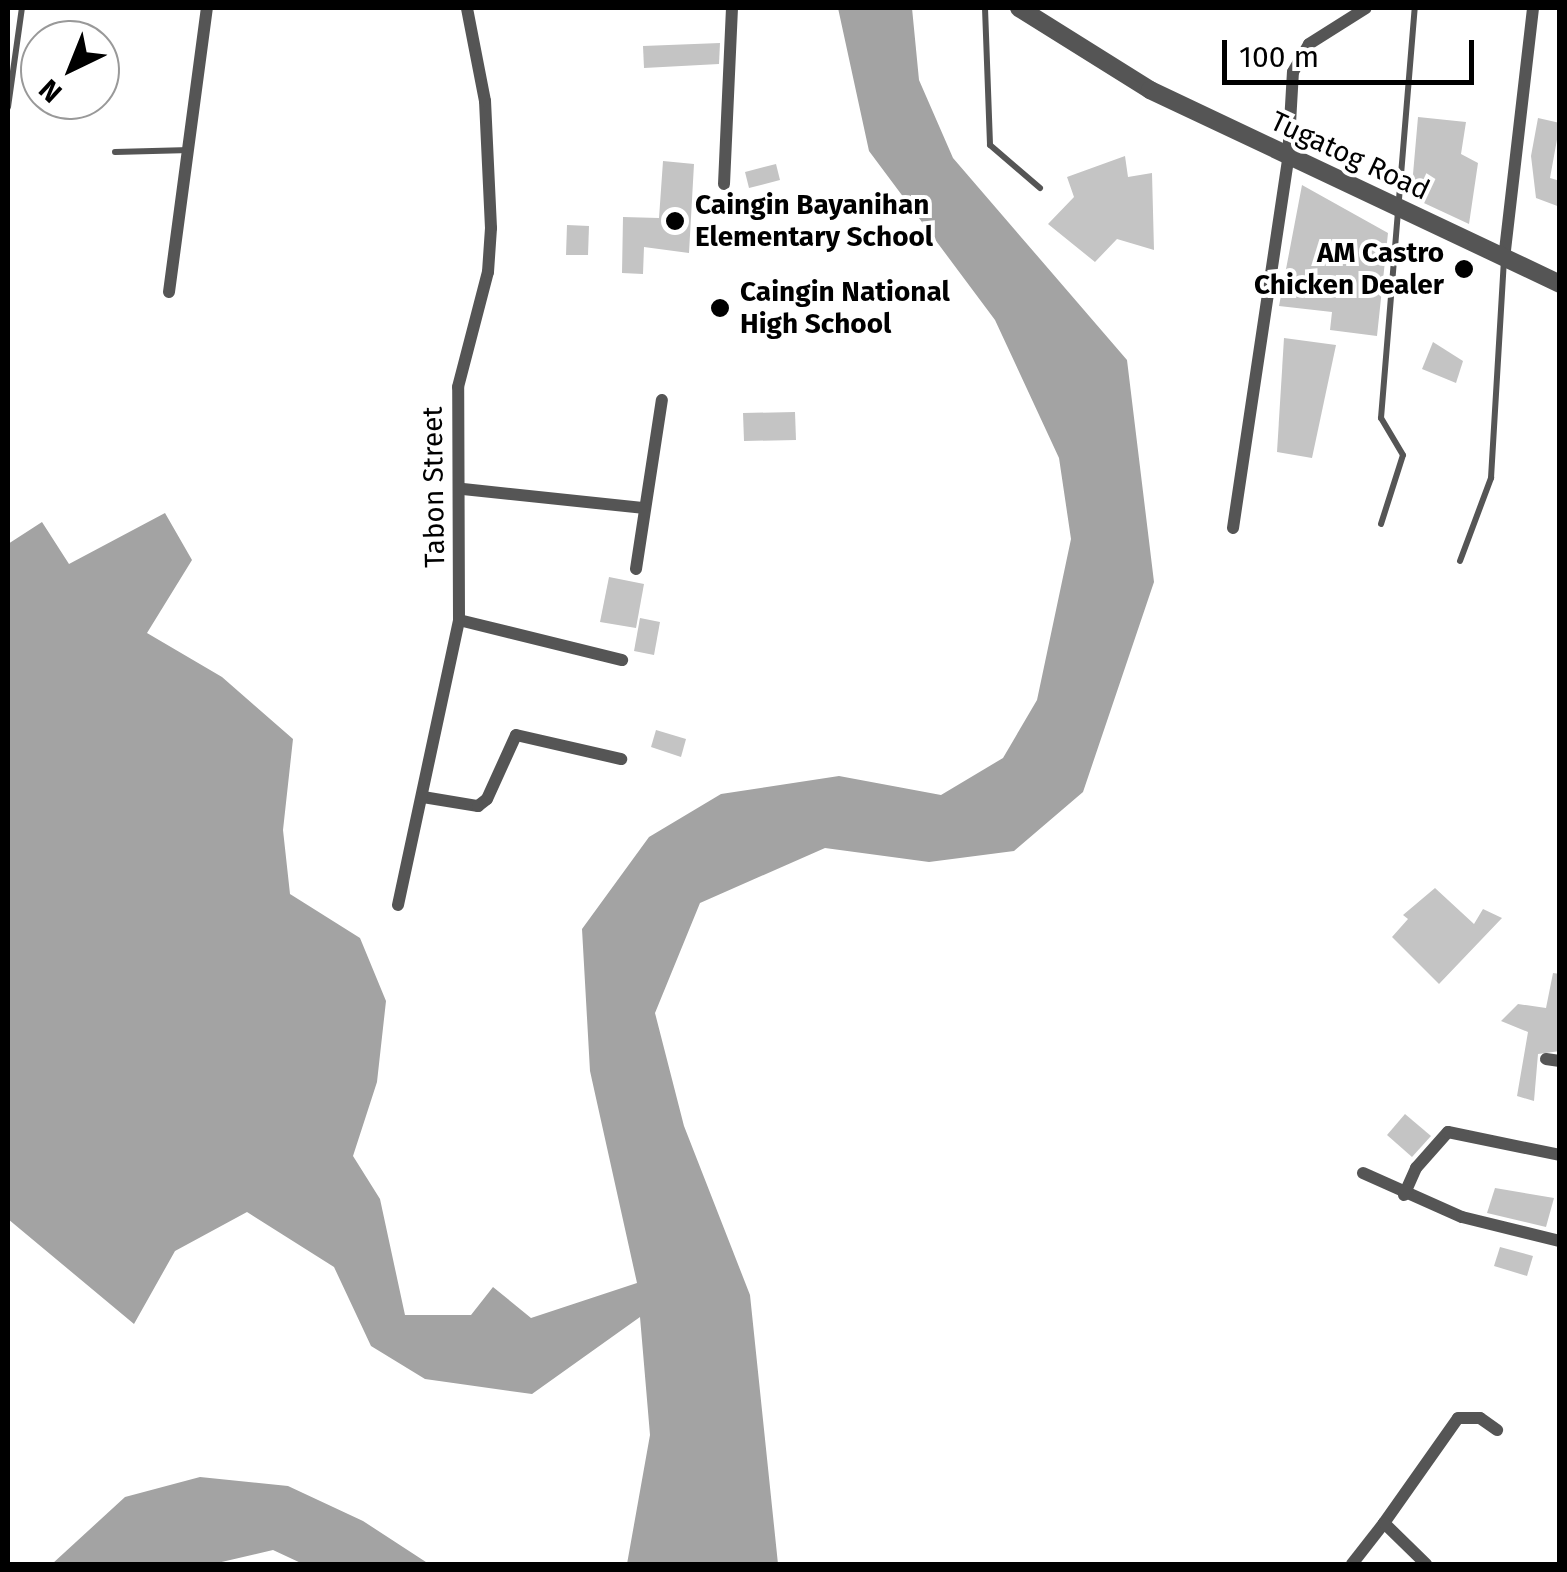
<!DOCTYPE html>
<style>
body{margin:0}
#map{position:relative;width:1567px;height:1572px;overflow:hidden;background:#fff;font-family:"Fira Sans",sans-serif}
div>[style]{position:absolute}
.water>*{inset:0;background:#a3a3a3}
.building>*{inset:0;background:#c4c4c4}
.service>*{height:6px;margin:-3px;padding:0 3px;transform-origin:3px;border-radius:3px;background:#555}
.minor>*{height:12px;margin:-6px;padding:0 6px;transform-origin:6px;border-radius:6px;background:#555}
.tertiary>*{height:18px;margin:-9px;padding:0 9px;transform-origin:9px;border-radius:9px;background:#555}
.dots>*{width:28px;height:28px;translate:-50% -50%;box-sizing:border-box;border:5px solid #fff;border-radius:50%}
span{translate:-50% -50%;white-space:nowrap;text-align:center;line-height:1.15;-webkit-text-stroke:8px #fff;paint-order:stroke}
.street-label{font-size:28px;color:#000}
.poi-label{font-size:28px;color:#000;font-weight:700}
.left{translate:0 -50%;text-align:left}
.right{translate:-100% -50%;text-align:right}
.frame{position:absolute;inset:0;border:10px solid #000;pointer-events:none}
.north{position:absolute;left:20px;top:20px;width:100px;height:100px;box-sizing:border-box;background:#fff;border:2px solid #999;border-radius:50%;rotate:223deg;font-size:28px;font-weight:700;line-height:40px;text-align:center;color:#000}
.north::after{content:'';display:block;margin:auto;width:35px;height:45px;background:#000;clip-path:polygon(50% 0,100% 100%,50% 72%,0 100%)}
.scale{position:absolute;left:1222px;top:40px;width:252px;height:45px;box-sizing:border-box;border:5px solid #000;border-top:0;padding-left:12px;font-size:30px;line-height:35px;white-space:nowrap;color:#000;-webkit-text-stroke:8px #fff;paint-order:stroke}
</style>
<div id="map">
<div class="water">
<i style="clip-path:polygon(838px 8px,912px 8px,919px 80px,953px 158px,1127px 360px,1154px 582px,1083px 792px,1014px 851px,929px 862px,825px 848px,700px 903px,655px 1013px,684px 1126px,750px 1295px,778px 1564px,627px 1564px,650px 1435px,640px 1317px,532px 1394px,425px 1379px,371px 1346px,334px 1267px,247px 1212px,175px 1251px,134px 1324px,8px 1219px,8px 544px,42px 522px,69px 564px,165px 513px,192px 560px,147px 633px,222px 677px,293px 739px,283px 830px,290px 894px,360px 938px,386px 1001px,377px 1082px,353px 1156px,380px 1199px,405px 1315px,471px 1315px,493px 1287px,531px 1318px,637px 1283px,590px 1071px,582px 929px,649px 837px,721px 794px,839px 776px,941px 795px,1003px 758px,1037px 700px,1071px 539px,1059px 458px,995px 320px,869px 151px)"></i>
<i style="clip-path:polygon(200px 1477px,288px 1486px,363px 1521px,429px 1564px,303px 1564px,273px 1550px,213px 1564px,52px 1564px,125px 1497px)"></i>
</div>
<div class="building">
<i style="clip-path:polygon(720px 43px,719px 64px,644px 68px,643px 46px)"></i>
<i style="clip-path:polygon(1418px 117px,1466px 122px,1461px 154px,1478px 163px,1469px 224px,1411px 197px)"></i>
<i style="clip-path:polygon(1538px 118px,1560px 123px,1550px 178px,1560px 181px,1560px 207px,1536px 198px,1531px 156px)"></i>
<i style="clip-path:polygon(1125px 156px,1128px 177px,1152px 173px,1154px 250px,1117px 239px,1095px 262px,1048px 224px,1074px 197px,1067px 177px)"></i>
<i style="clip-path:polygon(663px 161px,694px 164px,689px 253px,644px 247px,643px 274px,622px 273px,623px 217px,659px 218px)"></i>
<i style="clip-path:polygon(776px 164px,780px 180px,749px 188px,745px 172px)"></i>
<i style="clip-path:polygon(1302px 185px,1388px 233px,1377px 336px,1330px 330px,1332px 312px,1279px 306px)"></i>
<i style="clip-path:polygon(567px 225px,589px 226px,588px 255px,566px 255px)"></i>
<i style="clip-path:polygon(1284px 338px,1336px 345px,1312px 458px,1277px 452px)"></i>
<i style="clip-path:polygon(1433px 342px,1463px 361px,1456px 383px,1422px 369px)"></i>
<i style="clip-path:polygon(795px 412px,796px 440px,744px 441px,743px 413px)"></i>
<i style="clip-path:polygon(609px 577px,644px 584px,636px 628px,600px 622px)"></i>
<i style="clip-path:polygon(640px 618px,660px 622px,654px 655px,634px 651px)"></i>
<i style="clip-path:polygon(656px 730px,686px 739px,681px 757px,651px 747px)"></i>
<i style="clip-path:polygon(1435px 888px,1474px 924px,1483px 909px,1502px 918px,1439px 984px,1392px 937px,1408px 919px,1403px 915px)"></i>
<i style="clip-path:polygon(1553px 973px,1560px 974px,1560px 1051px,1538px 1054px,1534px 1101px,1517px 1096px,1528px 1032px,1501px 1021px,1518px 1004px,1546px 1008px)"></i>
<i style="clip-path:polygon(1405px 1114px,1431px 1136px,1412px 1157px,1387px 1135px)"></i>
<i style="clip-path:polygon(1495px 1188px,1554px 1198px,1546px 1227px,1487px 1213px)"></i>
<i style="clip-path:polygon(1500px 1247px,1533px 1256px,1527px 1276px,1494px 1266px)"></i>
</div>
<div class="service">
<i style="left:985px;top:8px;width:137px;rotate:87.9deg"></i>
<i style="left:990px;top:145px;width:66px;rotate:40.7deg"></i>
<i style="left:8px;top:107px;width:100px;rotate:-82deg"></i>
<i style="left:115px;top:152px;width:75px;rotate:-1.5deg"></i>
<i style="left:1381px;top:524px;width:72px;rotate:-72.3deg"></i>
<i style="left:1403px;top:455px;width:43px;rotate:-120.7deg"></i>
<i style="left:1381px;top:418px;width:411px;rotate:-85.3deg"></i>
<i style="left:1460px;top:561px;width:89px;rotate:-69.5deg"></i>
<i style="left:1491px;top:478px;width:218px;rotate:-86.6deg"></i>
</div>
<div class="minor">
<i style="left:724px;top:184px;width:176px;rotate:-87.4deg"></i>
<i style="left:1504px;top:259px;width:253px;rotate:-83.4deg"></i>
<i style="left:169px;top:292px;width:287px;rotate:-82.4deg"></i>
<i style="left:463px;top:489px;width:183px;rotate:6deg"></i>
<i style="left:1233px;top:528px;width:374px;rotate:-81.5deg"></i>
<i style="left:1288px;top:158px;width:86px;rotate:-86.7deg"></i>
<i style="left:1293px;top:72px;width:32px;rotate:-60deg"></i>
<i style="left:1309px;top:44px;width:67px;rotate:-32.3deg"></i>
<i style="left:636px;top:569px;width:171px;rotate:-81.3deg"></i>
<i style="left:459px;top:620px;width:168px;rotate:13.8deg"></i>
<i style="left:423px;top:797px;width:56px;rotate:9.3deg"></i>
<i style="left:478px;top:806px;width:11px;rotate:-38deg"></i>
<i style="left:487px;top:799px;width:70px;rotate:-65.6deg"></i>
<i style="left:516px;top:735px;width:108px;rotate:12.9deg"></i>
<i style="left:398px;top:905px;width:291px;rotate:-77.9deg"></i>
<i style="left:459px;top:620px;width:233px;rotate:-90.2deg"></i>
<i style="left:458px;top:387px;width:119px;rotate:-75.4deg"></i>
<i style="left:488px;top:272px;width:44px;rotate:-86.1deg"></i>
<i style="left:491px;top:228px;width:127px;rotate:-92.7deg"></i>
<i style="left:485px;top:101px;width:95px;rotate:-101deg"></i>
<i style="left:1546px;top:1059px;width:14px;rotate:8deg"></i>
<i style="left:1363px;top:1173px;width:108px;rotate:24deg"></i>
<i style="left:1462px;top:1217px;width:101px;rotate:13.8deg"></i>
<i style="left:1404px;top:1195px;width:30px;rotate:-66deg"></i>
<i style="left:1416px;top:1168px;width:48px;rotate:-48.4deg"></i>
<i style="left:1448px;top:1132px;width:114px;rotate:11.6deg"></i>
<i style="left:1384px;top:1523px;width:128px;rotate:-54.8deg"></i>
<i style="left:1458px;top:1418px;width:22px"></i>
<i style="left:1480px;top:1418px;width:21px;rotate:35deg"></i>
<i style="left:1352px;top:1564px;width:52px;rotate:-52deg"></i>
<i style="left:1384px;top:1523px;width:59px;rotate:44.3deg"></i>
</div>
<div class="tertiary">
<i style="left:1019px;top:8px;width:155px;rotate:32deg"></i>
<i style="left:1150px;top:90px;width:454px;rotate:25.3deg"></i>
</div>
<div class="dots">
<i style="left:675px;top:221px;background:#000"></i>
<i style="left:1464px;top:269px;background:#000"></i>
<i style="left:720px;top:308px;background:#000"></i>
</div>
<div class="street-label">
<span style="left:1350px;top:156px;rotate:25deg">Tugatog Road</span>
<span style="left:434px;top:487px;rotate:-91deg">Tabon Street</span>
</div>
<div class="poi-label">
<span class="left" style="left:695px;top:221px">Caingin Bayanihan<br>Elementary School</span>
<span class="right" style="left:1444px;top:269px">AM Castro<br>Chicken Dealer</span>
<span class="left" style="left:740px;top:308px">Caingin National<br>High School</span>
</div>
<div class="frame"></div>
<div class="north">N</div>
<div class="scale">100 m</div>
</div>
